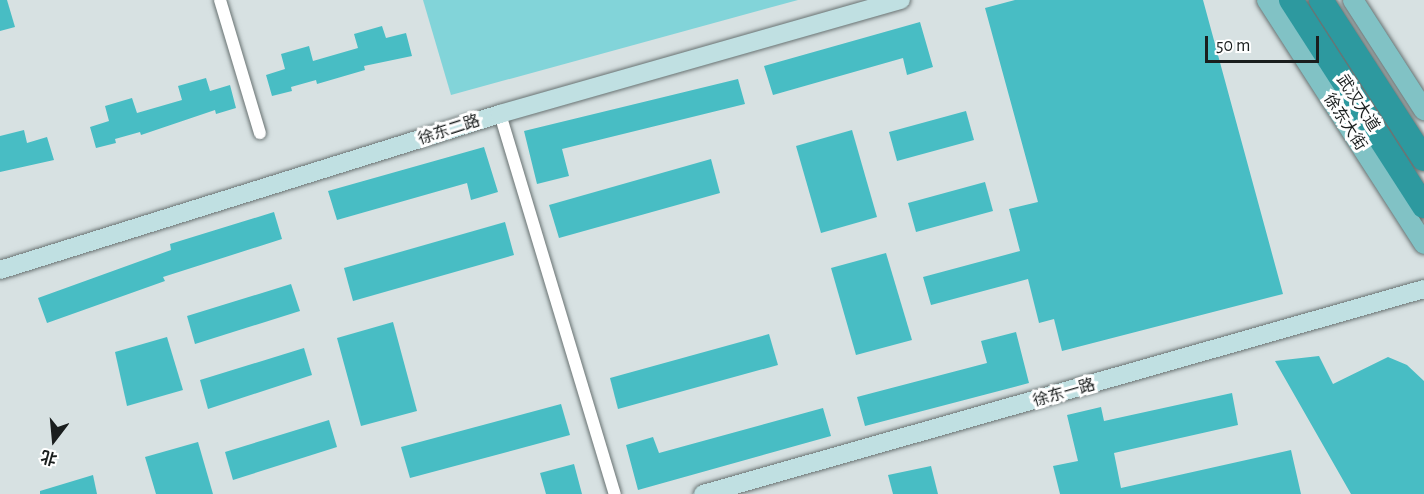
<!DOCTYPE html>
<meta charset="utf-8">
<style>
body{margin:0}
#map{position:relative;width:1424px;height:494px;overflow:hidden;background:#d7e1e2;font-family:"Alegreya Sans","Noto Sans SC",sans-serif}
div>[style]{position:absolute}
.green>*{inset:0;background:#82d4d9}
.building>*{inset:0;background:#48bdc4}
.roads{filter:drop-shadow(0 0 2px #687272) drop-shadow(0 0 2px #687272)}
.street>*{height:12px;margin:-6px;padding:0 6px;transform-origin:6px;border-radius:6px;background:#fff}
.secondary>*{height:18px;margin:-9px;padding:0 9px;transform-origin:9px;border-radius:9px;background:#c0e0e2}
.primary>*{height:20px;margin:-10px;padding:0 10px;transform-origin:10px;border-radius:10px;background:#81c2c5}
.highway>*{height:24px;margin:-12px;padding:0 12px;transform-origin:12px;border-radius:12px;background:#2d999f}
span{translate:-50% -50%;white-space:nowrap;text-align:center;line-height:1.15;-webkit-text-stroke:6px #fff;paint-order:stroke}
.street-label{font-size:16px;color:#1a1e1e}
.north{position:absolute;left:24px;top:410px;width:60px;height:60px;-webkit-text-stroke:4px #fff;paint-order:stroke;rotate:196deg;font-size:16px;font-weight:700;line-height:24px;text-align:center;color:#1a1e1e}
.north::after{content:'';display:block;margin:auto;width:21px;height:27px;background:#1a1e1e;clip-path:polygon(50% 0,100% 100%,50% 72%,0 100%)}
.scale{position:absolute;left:1205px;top:36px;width:114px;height:27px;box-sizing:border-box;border:3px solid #1a1e1e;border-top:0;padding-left:8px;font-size:18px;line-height:21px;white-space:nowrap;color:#1a1e1e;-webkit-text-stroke:4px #fff;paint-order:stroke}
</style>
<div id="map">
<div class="green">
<i style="clip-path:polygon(423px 0,798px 0,451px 95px)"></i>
</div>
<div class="building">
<i style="clip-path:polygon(0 0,7px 0,15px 27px,0 31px)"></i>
<i style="clip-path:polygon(1015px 0,1203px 0,1283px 294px,1062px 351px,1054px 319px,1039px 323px,1028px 279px,931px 305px,923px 277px,1020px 251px,1009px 209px,1038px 202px,985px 8px)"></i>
<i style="clip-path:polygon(920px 22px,933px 67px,907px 75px,903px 58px,773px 95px,764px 66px)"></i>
<i style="clip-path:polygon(382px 26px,386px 38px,406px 33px,412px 56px,364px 66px,365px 70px,317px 84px,316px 80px,291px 87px,292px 91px,272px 96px,266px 75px,285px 69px,281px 54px,309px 46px,313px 61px,358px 48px,354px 34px)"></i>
<i style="clip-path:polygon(206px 78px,210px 91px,230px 85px,236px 108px,216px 114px,215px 110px,141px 135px,140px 132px,115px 139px,116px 143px,96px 148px,90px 127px,109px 121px,105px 106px,132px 98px,137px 113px,182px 100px,178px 86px)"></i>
<i style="clip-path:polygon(738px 79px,745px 104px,562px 149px,569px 176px,537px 184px,524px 131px)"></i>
<i style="clip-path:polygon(966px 111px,974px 140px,897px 161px,889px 132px)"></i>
<i style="clip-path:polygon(24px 130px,27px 143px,47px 137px,54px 160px,0 172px,0 136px)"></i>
<i style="clip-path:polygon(852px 130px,877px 217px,821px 233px,796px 146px)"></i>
<i style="clip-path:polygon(484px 147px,498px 192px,471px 200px,467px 183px,337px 220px,328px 191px)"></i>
<i style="clip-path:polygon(711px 159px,720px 193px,559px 238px,549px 205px)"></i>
<i style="clip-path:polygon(985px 182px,993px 211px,916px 232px,908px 203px)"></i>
<i style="clip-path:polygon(274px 212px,282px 239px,163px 277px,165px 281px,47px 323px,38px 298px,171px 250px,170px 244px)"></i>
<i style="clip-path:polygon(505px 222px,514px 255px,353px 301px,344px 268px)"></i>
<i style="clip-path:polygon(886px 253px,912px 340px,856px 355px,831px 268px)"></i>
<i style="clip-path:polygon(291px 284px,300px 311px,195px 344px,187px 316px)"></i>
<i style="clip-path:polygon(393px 322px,417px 411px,361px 426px,337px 338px)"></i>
<i style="clip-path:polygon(1016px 332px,1029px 383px,865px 426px,857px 397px,987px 363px,981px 341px)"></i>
<i style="clip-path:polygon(769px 334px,778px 365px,618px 409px,610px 378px)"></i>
<i style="clip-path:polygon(167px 337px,183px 390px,127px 406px,115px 352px)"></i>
<i style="clip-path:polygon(304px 348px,312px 375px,208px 409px,200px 380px)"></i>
<i style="clip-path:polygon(1319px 356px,1333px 384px,1388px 357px,1407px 365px,1424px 381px,1424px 494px,1351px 494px,1275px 361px)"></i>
<i style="clip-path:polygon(1232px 393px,1238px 425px,1114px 453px,1121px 488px,1291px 450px,1301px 494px,1060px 494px,1053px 466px,1078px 461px,1067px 415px,1101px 407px,1104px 421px)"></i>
<i style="clip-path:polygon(561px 404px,570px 435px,410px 478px,401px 447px)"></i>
<i style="clip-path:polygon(823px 408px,831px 436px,638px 490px,626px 445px,653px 437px,659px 453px)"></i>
<i style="clip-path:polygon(329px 420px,337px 447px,233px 480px,225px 452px)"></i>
<i style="clip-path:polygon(198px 442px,213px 494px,156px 494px,145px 457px)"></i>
<i style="clip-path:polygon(574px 464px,582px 494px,546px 494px,540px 473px)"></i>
<i style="clip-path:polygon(931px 466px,938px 494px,893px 494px,888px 475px)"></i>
<i style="clip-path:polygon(93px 475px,97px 494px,40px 494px,40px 491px)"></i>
</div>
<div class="roads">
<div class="street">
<i style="left:220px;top:0;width:139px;rotate:73.3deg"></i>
<i style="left:500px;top:114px;width:397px;rotate:73.2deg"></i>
</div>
<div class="secondary">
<i style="left:0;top:270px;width:524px;rotate:-17.33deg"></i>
<i style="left:500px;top:114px;width:417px;rotate:-15.9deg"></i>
<i style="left:703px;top:494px;width:750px;rotate:-15.87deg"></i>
</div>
<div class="primary">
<i style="left:1267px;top:0;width:290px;rotate:57.2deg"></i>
<i style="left:1353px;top:0;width:131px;rotate:57.2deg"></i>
</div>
<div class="highway">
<i style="left:1291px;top:0;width:245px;rotate:57.2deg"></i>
<i style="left:1321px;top:0;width:189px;rotate:57.1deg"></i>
</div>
</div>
<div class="street-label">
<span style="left:1358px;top:103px;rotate:57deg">武汉大道</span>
<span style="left:1345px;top:122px;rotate:57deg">徐东大街</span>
<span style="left:449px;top:130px;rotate:-18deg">徐东二路</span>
<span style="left:1064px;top:393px;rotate:-16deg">徐东一路</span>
</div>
<div class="north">北</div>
<div class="scale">50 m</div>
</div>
